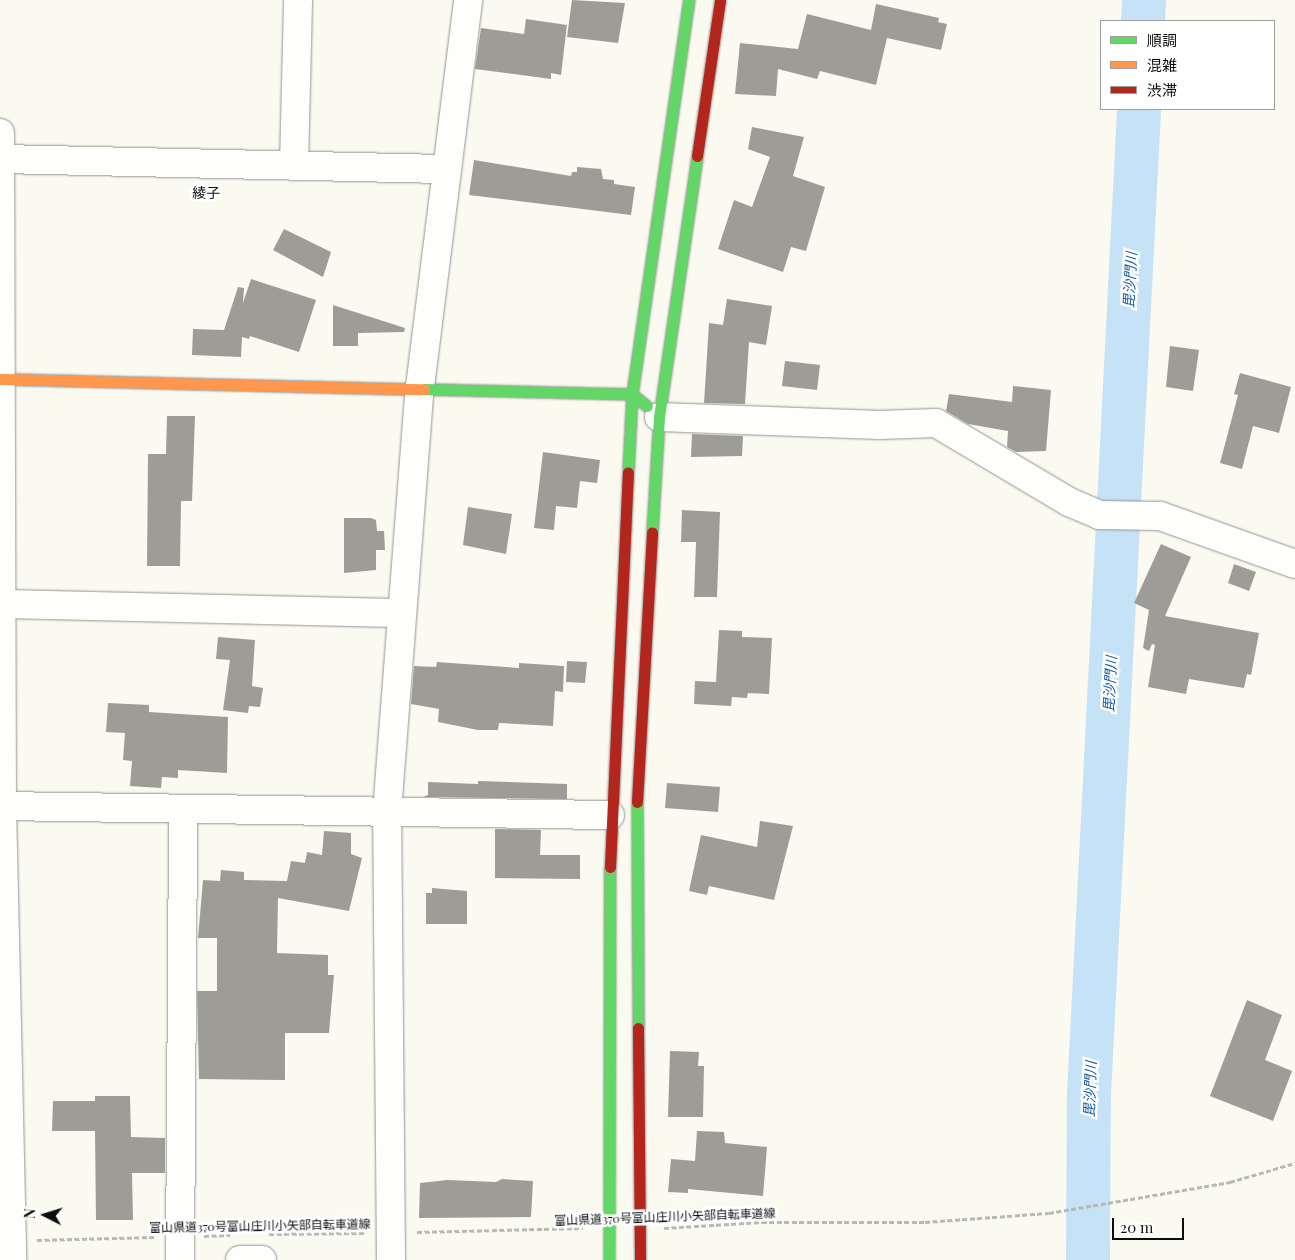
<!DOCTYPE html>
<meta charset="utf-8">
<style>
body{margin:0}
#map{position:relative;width:1295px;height:1260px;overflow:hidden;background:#fbfaf1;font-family:"Playfair Display","Noto Sans JP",serif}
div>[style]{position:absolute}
.river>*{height:44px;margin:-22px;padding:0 22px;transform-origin:22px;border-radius:22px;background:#c6e2f6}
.building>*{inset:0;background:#9e9c97}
.path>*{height:3px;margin-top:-1.5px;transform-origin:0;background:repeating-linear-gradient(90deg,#b8b8b6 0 5px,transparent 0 7.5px)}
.roads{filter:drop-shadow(0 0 1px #949490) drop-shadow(0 0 1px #949490)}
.street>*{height:28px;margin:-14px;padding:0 14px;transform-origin:14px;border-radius:14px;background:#fefefd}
.fast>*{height:11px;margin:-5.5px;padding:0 5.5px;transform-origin:5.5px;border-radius:5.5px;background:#63d668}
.slow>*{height:11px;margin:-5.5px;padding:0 5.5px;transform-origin:5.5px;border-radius:5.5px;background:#ff974d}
.jam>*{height:11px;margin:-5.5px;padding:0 5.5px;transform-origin:5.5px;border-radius:5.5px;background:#b3261e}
span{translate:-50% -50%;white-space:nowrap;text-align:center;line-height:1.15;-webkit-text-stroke:5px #fff;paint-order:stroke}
.street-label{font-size:12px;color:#0d0d0d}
.neighbourhood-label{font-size:14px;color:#0d0d0d}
.water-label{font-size:14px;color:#1258a3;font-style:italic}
.legend{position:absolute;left:1100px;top:20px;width:175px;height:90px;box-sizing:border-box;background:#fff;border:1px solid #9e9e9e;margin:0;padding:6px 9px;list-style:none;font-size:15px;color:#0d0d0d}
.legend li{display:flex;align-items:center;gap:10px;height:25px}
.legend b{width:25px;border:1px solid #9e9e9e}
.north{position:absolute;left:20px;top:1190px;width:50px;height:50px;-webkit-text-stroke:4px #fff;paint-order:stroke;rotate:275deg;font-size:14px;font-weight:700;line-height:20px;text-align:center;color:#0d0d0d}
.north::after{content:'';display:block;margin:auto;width:18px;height:22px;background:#0d0d0d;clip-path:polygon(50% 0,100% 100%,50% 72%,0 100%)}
.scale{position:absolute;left:1112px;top:1218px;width:72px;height:22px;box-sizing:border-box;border:2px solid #0d0d0d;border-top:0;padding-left:6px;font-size:15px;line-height:18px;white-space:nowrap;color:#0d0d0d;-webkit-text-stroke:4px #fff;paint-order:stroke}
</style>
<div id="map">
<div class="river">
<i style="left:1143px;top:21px;width:21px;rotate:-87deg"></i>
<i style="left:1088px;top:1260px;width:166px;rotate:-89.7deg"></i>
<i style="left:1089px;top:1094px;width:986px;rotate:-87.09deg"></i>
</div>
<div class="building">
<i style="clip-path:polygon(572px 0,625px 3px,618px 43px,567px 37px)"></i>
<i style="clip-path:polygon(876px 4px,939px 18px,938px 22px,947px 24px,941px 50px,887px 38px,876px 85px,820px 71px,817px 79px,778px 69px,776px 96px,735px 94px,740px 43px,798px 49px,807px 14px,871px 30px)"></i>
<i style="clip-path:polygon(526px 19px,567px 25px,561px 75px,551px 73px,551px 79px,475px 69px,481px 28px,524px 34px)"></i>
<i style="clip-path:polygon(752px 127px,804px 137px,793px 176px,825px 187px,806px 251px,791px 247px,783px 272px,718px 249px,734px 200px,752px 207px,770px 157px,748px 149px)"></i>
<i style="clip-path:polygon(474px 160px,571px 176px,572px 172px,577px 172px,577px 167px,601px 169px,603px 179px,614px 180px,614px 184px,635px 187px,631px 215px,469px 195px)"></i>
<i style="clip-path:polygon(284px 229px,331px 252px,323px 277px,273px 250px)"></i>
<i style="clip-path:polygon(251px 279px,316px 300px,299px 352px,250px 336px,249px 339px,242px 337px,241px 357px,192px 355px,193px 329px,224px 330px,238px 287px,244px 288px,243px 303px)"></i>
<i style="clip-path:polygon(727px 299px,772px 306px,766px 345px,749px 342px,745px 404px,704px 403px,709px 323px,723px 325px)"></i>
<i style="clip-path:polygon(333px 305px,405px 328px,404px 332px,358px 333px,358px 346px,333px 346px)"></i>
<i style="clip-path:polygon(1170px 346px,1199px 350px,1193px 391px,1166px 387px)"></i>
<i style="clip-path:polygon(785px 361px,820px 365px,817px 390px,782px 386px)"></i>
<i style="clip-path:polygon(1240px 373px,1291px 387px,1279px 433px,1253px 426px,1242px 469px,1220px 463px,1238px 395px,1234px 394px)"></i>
<i style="clip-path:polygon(1013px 386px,1051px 390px,1046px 451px,1016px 452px,1007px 447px,1008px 431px,968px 424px,946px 411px,949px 394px,1012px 402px)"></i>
<i style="clip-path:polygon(167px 416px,195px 416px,192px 501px,181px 501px,180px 566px,147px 566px,148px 454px,166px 454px)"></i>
<i style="clip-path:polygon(692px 434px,743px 436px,742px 456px,691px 457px)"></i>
<i style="clip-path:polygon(543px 452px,600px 460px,597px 483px,580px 481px,577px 508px,556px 506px,554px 530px,534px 528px)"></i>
<i style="clip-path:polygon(468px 507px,512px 514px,506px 554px,463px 545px)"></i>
<i style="clip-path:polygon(682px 510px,720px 512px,717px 597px,694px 597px,696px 542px,681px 542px)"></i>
<i style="clip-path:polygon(344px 518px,371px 518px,376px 520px,377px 531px,384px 531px,385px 550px,376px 550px,376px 570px,344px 573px)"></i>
<i style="clip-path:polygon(1161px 544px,1191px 557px,1165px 616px,1259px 633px,1251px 675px,1247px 674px,1244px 688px,1189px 679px,1186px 694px,1148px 687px,1155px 645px,1152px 644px,1149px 651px,1143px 648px,1149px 610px,1134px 603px)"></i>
<i style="clip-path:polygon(1234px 564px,1256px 572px,1249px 591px,1228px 583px)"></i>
<i style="clip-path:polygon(719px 630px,742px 631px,742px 637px,772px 638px,769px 694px,748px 693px,747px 698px,732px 697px,731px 706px,694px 704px,695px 681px,716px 682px)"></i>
<i style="clip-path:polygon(218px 637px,255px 640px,252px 686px,263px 688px,260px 707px,249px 706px,248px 713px,223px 710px,230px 660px,216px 659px)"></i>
<i style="clip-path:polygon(567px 661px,587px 662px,585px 683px,566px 682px)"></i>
<i style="clip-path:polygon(437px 662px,519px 668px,519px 663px,564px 666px,563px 692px,555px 691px,553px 726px,499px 723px,498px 730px,478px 730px,438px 722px,439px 709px,411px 704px,414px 666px,436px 667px)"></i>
<i style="clip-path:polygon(108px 703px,149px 705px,149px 712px,228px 717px,227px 773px,178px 770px,178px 778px,162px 777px,161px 788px,130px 786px,132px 761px,123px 760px,125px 733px,106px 732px)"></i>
<i style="clip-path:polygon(478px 781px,567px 784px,567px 799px,423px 797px,428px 795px,428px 782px,478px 784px)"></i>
<i style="clip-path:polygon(667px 783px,720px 787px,718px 812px,665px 808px)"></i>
<i style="clip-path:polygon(760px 821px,793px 826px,774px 900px,709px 886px,707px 895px,689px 891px,701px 835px,757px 847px)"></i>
<i style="clip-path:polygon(495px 829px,541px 830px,540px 855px,580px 855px,580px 879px,495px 878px)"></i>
<i style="clip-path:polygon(324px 831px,351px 833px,351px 854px,362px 858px,349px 911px,278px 898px,277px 953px,328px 955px,328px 975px,334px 975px,329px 1033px,285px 1033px,285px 1080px,199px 1079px,197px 991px,217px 991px,217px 938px,198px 938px,203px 880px,220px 881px,221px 870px,244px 872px,244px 880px,287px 881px,291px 861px,305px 863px,307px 852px,322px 855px)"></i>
<i style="clip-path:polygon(432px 888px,467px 891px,467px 924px,426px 924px,426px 893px,432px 893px)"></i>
<i style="clip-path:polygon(1247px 1000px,1282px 1015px,1265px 1060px,1292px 1071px,1273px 1121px,1210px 1096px)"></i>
<i style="clip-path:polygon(670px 1051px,699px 1052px,698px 1066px,704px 1066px,703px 1117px,668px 1117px)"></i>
<i style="clip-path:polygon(95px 1096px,130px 1096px,131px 1137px,165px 1138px,165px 1173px,132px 1173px,133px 1220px,96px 1220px,95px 1131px,52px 1131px,53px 1101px,95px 1101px)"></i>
<i style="clip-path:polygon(697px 1131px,724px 1132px,725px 1143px,767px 1147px,763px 1196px,688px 1189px,688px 1193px,668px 1192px,671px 1159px,695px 1161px)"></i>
<i style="clip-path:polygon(502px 1179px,533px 1181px,531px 1217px,419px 1218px,420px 1183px,447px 1180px,496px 1182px)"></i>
</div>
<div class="path">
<i style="left:664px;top:1228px;width:98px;rotate:-3.5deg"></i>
<i style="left:762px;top:1222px;width:163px"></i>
<i style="left:925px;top:1222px;width:124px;rotate:-4.2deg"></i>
<i style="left:1049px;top:1213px;width:184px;rotate:-9.7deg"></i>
<i style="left:1230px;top:1182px;width:68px;rotate:-16.3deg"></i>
<i style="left:417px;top:1232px;width:166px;rotate:-1.4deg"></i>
<i style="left:269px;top:1234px;width:96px;rotate:-0.6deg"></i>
<i style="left:204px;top:1236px;width:26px;rotate:-2deg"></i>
<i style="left:37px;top:1240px;width:118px;rotate:-1.5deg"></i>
</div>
<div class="roads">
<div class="street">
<i style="left:0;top:133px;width:673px;rotate:89.83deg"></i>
<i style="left:2px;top:806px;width:454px;rotate:88.7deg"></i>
<i style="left:2px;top:159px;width:445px;rotate:1.3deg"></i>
<i style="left:294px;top:166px;width:166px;rotate:-88.6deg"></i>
<i style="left:659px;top:417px;width:221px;rotate:2.1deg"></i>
<i style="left:880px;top:425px;width:56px;rotate:-2deg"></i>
<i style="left:936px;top:423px;width:155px;rotate:30.7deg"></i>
<i style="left:1069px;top:502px;width:33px;rotate:23deg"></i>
<i style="left:1099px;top:515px;width:61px;rotate:0.9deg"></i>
<i style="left:1160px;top:516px;width:143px;rotate:19.6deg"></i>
<i style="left:2px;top:604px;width:400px;rotate:1.3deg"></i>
<i style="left:0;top:806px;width:610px;rotate:0.85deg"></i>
<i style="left:180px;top:1260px;width:451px;rotate:-89.6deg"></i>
<i style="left:240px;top:1260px;width:22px"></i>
<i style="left:391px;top:1260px;width:448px;rotate:-90.5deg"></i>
<i style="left:387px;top:812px;width:426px;rotate:-85.6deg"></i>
<i style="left:420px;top:387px;width:390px;rotate:-82.9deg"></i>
</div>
<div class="fast">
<i style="left:424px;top:389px;width:208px;rotate:1.4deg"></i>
<i style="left:632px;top:394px;width:19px;rotate:39deg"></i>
<i style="left:628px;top:472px;width:78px;rotate:-87.1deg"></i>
<i style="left:632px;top:394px;width:398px;rotate:-81.8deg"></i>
<i style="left:652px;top:532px;width:115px;rotate:-86.5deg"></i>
<i style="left:659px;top:417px;width:264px;rotate:-81.7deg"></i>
<i style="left:637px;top:802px;width:226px;rotate:89.7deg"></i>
<i style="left:609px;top:1260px;width:393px;rotate:-89.9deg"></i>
</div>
<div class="slow">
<i style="left:0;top:379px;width:424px;rotate:1.4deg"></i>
</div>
<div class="jam">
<i style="left:697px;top:156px;width:158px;rotate:-81.6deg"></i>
<i style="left:637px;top:802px;width:270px;rotate:-86.8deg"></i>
<i style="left:610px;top:867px;width:395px;rotate:-87.4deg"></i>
<i style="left:638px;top:1028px;width:232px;rotate:89.5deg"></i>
</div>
</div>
<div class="street-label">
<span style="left:665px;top:1217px;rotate:-2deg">富山県道370号富山庄川小矢部自転車道線</span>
<span style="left:260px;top:1226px;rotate:-1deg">富山県道370号富山庄川小矢部自転車道線</span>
</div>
<div class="neighbourhood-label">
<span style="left:206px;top:193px">綾子</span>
</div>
<div class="water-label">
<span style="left:1130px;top:280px;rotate:-87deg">毘沙門川</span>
<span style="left:1110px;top:684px;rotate:-87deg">毘沙門川</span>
<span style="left:1090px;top:1089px;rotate:-88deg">毘沙門川</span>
</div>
<ul class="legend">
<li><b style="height:6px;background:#63d668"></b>順調</li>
<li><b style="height:6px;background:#ff974d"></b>混雑</li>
<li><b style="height:6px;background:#b3261e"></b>渋滞</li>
</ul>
<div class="north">N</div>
<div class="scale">20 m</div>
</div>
